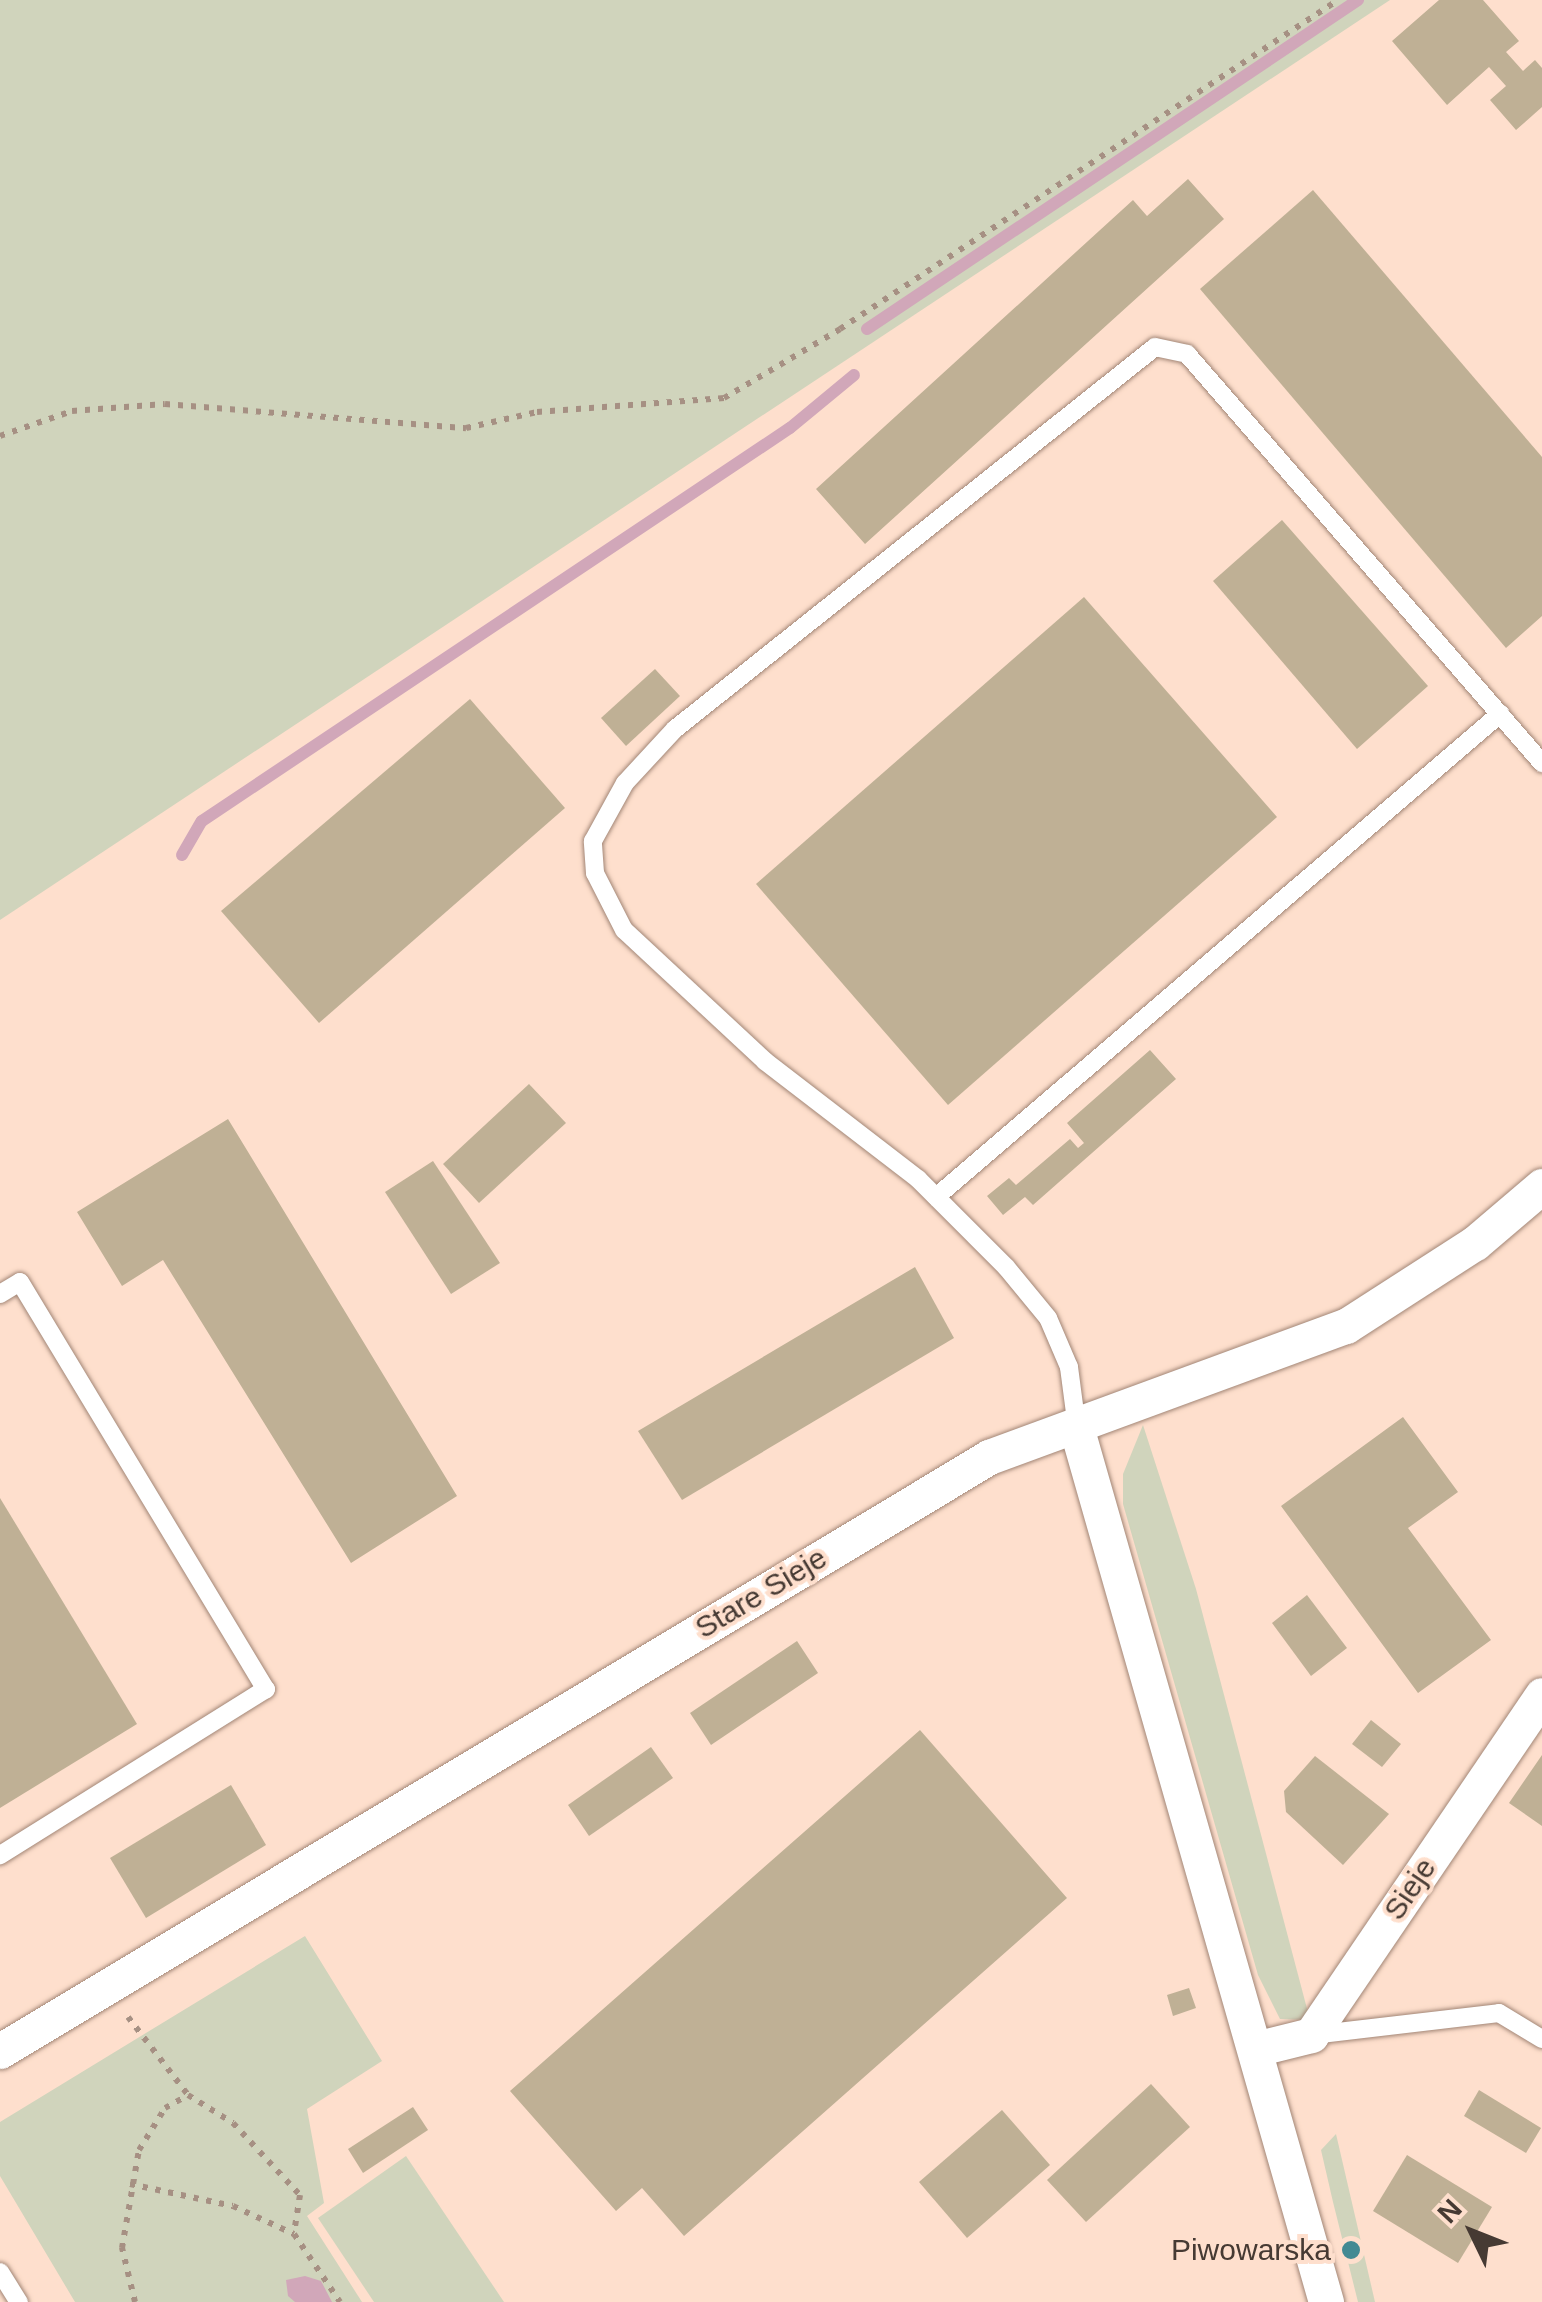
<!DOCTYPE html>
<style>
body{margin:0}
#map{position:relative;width:1542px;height:2302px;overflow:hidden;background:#fedfcd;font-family:Helvetica,sans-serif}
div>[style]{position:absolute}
.green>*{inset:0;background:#d0d4bc}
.water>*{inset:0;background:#d1a7b9}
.stream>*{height:12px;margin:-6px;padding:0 6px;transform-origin:6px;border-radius:6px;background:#d1a7b9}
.building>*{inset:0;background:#bfb095}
.path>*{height:6px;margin-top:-3px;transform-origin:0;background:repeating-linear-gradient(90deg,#a69083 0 5px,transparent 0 13px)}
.roads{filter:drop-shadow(0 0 2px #a28676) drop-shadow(0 0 2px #a28676)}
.service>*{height:18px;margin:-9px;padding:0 9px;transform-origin:9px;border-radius:9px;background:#fff}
.minor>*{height:35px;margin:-17.5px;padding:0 17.5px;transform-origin:17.5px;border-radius:17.5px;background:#fff}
.dots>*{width:28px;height:28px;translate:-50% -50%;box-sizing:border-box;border:5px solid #fedfcd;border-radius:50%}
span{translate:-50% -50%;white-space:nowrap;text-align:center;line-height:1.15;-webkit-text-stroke:8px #fedfcd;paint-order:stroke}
.street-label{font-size:30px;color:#463a33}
.poi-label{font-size:30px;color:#463a33}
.right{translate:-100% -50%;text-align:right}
.north{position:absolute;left:1422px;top:2182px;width:100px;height:100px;-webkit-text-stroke:8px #fedfcd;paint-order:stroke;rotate:313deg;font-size:28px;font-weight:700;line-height:40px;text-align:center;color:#463a33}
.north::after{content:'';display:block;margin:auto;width:35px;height:45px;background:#463a33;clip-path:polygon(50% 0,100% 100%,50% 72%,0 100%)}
</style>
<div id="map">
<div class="green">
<i style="clip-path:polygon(0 0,1390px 0,0 920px)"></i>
<i style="clip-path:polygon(1143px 1425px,1196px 1589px,1310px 2020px,1280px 2019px,1258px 1975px,1123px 1504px,1123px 1474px)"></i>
<i style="clip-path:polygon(305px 1936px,382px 2061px,307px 2109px,324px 2203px,307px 2216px,362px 2302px,75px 2302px,0 2176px,0 2122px)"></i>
<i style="clip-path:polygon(1336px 2134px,1375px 2302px,1358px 2302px,1333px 2202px,1321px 2150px)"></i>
<i style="clip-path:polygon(406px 2156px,504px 2302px,374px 2302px,318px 2218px)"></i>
</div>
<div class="water">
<i style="clip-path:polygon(305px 2276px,321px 2281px,332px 2302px,295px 2302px,288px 2296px,286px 2280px)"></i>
</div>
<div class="stream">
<i style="left:867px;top:329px;width:591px;rotate:-33.82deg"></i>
<i style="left:182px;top:855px;width:39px;rotate:-60deg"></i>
<i style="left:202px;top:821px;width:707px;rotate:-33.76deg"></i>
<i style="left:790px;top:428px;width:83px;rotate:-39.6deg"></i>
</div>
<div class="building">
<i style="clip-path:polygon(1439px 0,1483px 0,1519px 41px,1506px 52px,1523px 71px,1535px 60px,1542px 68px,1542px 107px,1516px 130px,1490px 100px,1506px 86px,1489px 67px,1447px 105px,1392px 41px)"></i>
<i style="clip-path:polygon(1188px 179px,1224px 219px,865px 544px,816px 489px,1133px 200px,1147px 216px)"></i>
<i style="clip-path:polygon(1313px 190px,1542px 457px,1542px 616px,1506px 648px,1200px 289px)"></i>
<i style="clip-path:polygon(1282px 520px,1428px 686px,1357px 749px,1213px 581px)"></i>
<i style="clip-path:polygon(1084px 597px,1277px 817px,948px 1105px,756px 884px)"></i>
<i style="clip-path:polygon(655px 669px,680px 696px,626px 746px,601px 718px)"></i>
<i style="clip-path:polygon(470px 699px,565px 808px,319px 1023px,221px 911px)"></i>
<i style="clip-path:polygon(1150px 1050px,1176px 1079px,1033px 1205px,1025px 1197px,1003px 1215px,987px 1196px,1009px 1178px,1016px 1185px,1070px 1139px,1078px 1148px,1084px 1143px,1067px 1123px)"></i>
<i style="clip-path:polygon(529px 1084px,566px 1123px,479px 1203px,443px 1164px)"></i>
<i style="clip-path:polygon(228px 1119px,457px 1496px,351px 1563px,163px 1260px,122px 1286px,77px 1212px)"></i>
<i style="clip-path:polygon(433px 1161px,500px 1263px,451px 1294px,385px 1192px)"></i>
<i style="clip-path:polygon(915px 1267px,954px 1338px,682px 1500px,638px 1431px)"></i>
<i style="clip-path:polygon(1403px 1417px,1458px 1492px,1408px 1528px,1491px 1640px,1418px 1693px,1281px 1506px)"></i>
<i style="clip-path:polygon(0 1498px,137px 1724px,0 1808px)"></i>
<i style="clip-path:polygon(1307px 1595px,1347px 1648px,1311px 1676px,1272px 1623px)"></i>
<i style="clip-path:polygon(797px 1641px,818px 1673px,711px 1745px,690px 1713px)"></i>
<i style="clip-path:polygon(1371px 1720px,1401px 1744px,1382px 1767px,1352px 1744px)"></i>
<i style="clip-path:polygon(920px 1730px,1067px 1898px,684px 2236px,642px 2188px,616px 2211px,510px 2091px)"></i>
<i style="clip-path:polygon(651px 1747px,673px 1778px,589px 1836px,568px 1805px)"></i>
<i style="clip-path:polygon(1542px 1755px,1542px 1826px,1509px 1803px)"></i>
<i style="clip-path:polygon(1315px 1756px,1389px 1814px,1343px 1865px,1286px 1812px,1284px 1791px)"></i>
<i style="clip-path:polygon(231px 1785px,266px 1845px,146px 1918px,110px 1858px)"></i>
<i style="clip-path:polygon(1189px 1988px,1196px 2008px,1173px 2016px,1167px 1995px)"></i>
<i style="clip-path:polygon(1151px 2084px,1190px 2127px,1086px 2222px,1047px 2180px)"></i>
<i style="clip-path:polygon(1479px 2090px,1541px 2128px,1526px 2153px,1464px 2116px)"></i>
<i style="clip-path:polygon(413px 2107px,428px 2130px,363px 2173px,348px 2149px)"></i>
<i style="clip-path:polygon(1002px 2110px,1050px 2165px,967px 2238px,919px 2182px)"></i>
<i style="clip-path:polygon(1407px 2155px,1492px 2207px,1458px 2263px,1373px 2211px)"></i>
</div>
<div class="path">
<i style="left:0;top:436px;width:76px;rotate:-19.1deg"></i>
<i style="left:72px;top:411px;width:93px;rotate:-4.3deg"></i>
<i style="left:165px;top:404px;width:302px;rotate:4.6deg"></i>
<i style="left:466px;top:428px;width:73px;rotate:-12.7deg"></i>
<i style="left:537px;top:412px;width:188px;rotate:-4.3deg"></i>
<i style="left:724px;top:398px;width:135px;rotate:-30.7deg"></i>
<i style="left:840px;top:329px;width:597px;rotate:-33.45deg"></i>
<i style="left:128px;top:2017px;width:98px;rotate:52.4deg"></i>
<i style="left:130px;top:2184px;width:105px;rotate:12.1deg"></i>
<i style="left:233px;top:2206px;width:67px;rotate:24.7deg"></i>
<i style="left:135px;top:2302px;width:56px;rotate:-103.5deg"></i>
<i style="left:122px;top:2248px;width:99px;rotate:-80.2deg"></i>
<i style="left:139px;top:2150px;width:49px;rotate:-58.2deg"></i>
<i style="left:165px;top:2108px;width:26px;rotate:-29deg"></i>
<i style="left:188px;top:2095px;width:53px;rotate:31.9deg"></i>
<i style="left:233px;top:2123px;width:98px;rotate:47.1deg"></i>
<i style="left:300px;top:2195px;width:39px;rotate:99deg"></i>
<i style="left:294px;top:2234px;width:82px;rotate:55.9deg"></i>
</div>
<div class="roads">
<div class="service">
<i style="left:936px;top:1197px;width:743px;rotate:-40.58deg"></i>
<i style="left:0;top:1294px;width:23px;rotate:-31deg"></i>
<i style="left:20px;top:1282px;width:476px;rotate:58.9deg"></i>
<i style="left:266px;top:1689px;width:314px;rotate:148deg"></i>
<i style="left:1077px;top:1428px;width:62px;rotate:-97.5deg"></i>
<i style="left:1069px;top:1367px;width:53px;rotate:-113.2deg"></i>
<i style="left:1048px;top:1318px;width:66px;rotate:-129.5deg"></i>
<i style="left:1006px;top:1267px;width:124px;rotate:-135deg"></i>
<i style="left:918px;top:1179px;width:193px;rotate:-142.4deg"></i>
<i style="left:765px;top:1061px;width:192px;rotate:-137.1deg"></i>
<i style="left:624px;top:930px;width:64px;rotate:-117deg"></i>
<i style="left:595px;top:873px;width:32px;rotate:-94deg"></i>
<i style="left:593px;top:841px;width:66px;rotate:-61.1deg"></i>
<i style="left:625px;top:783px;width:74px;rotate:-47.2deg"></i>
<i style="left:675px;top:729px;width:613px;rotate:-38.51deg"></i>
<i style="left:1155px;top:347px;width:33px;rotate:12deg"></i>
<i style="left:1187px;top:354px;width:542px;rotate:49.04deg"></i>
<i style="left:1312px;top:2035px;width:188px;rotate:-6.7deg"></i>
<i style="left:1499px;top:2013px;width:50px;rotate:31.2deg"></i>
<i style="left:0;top:2272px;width:36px;rotate:58deg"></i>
</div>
<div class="minor">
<i style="left:1077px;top:1430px;width:907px;rotate:74.06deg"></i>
<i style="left:1255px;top:2049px;width:58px;rotate:-14deg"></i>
<i style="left:1311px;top:2035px;width:411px;rotate:-55.8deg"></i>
<i style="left:0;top:2051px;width:1154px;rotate:-30.99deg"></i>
<i style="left:989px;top:1457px;width:380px;rotate:-20.2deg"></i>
<i style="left:1346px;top:1326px;width:153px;rotate:-32.8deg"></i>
<i style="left:1475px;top:1243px;width:88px;rotate:-40.4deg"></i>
</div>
</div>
<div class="dots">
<i style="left:1351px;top:2250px;background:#438a93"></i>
</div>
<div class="street-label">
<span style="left:761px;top:1593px;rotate:-31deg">Stare Sieje</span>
<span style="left:1410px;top:1889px;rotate:-56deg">Sieje</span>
</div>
<div class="poi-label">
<span class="right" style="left:1331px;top:2250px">Piwowarska</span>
</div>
<div class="north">N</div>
</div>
